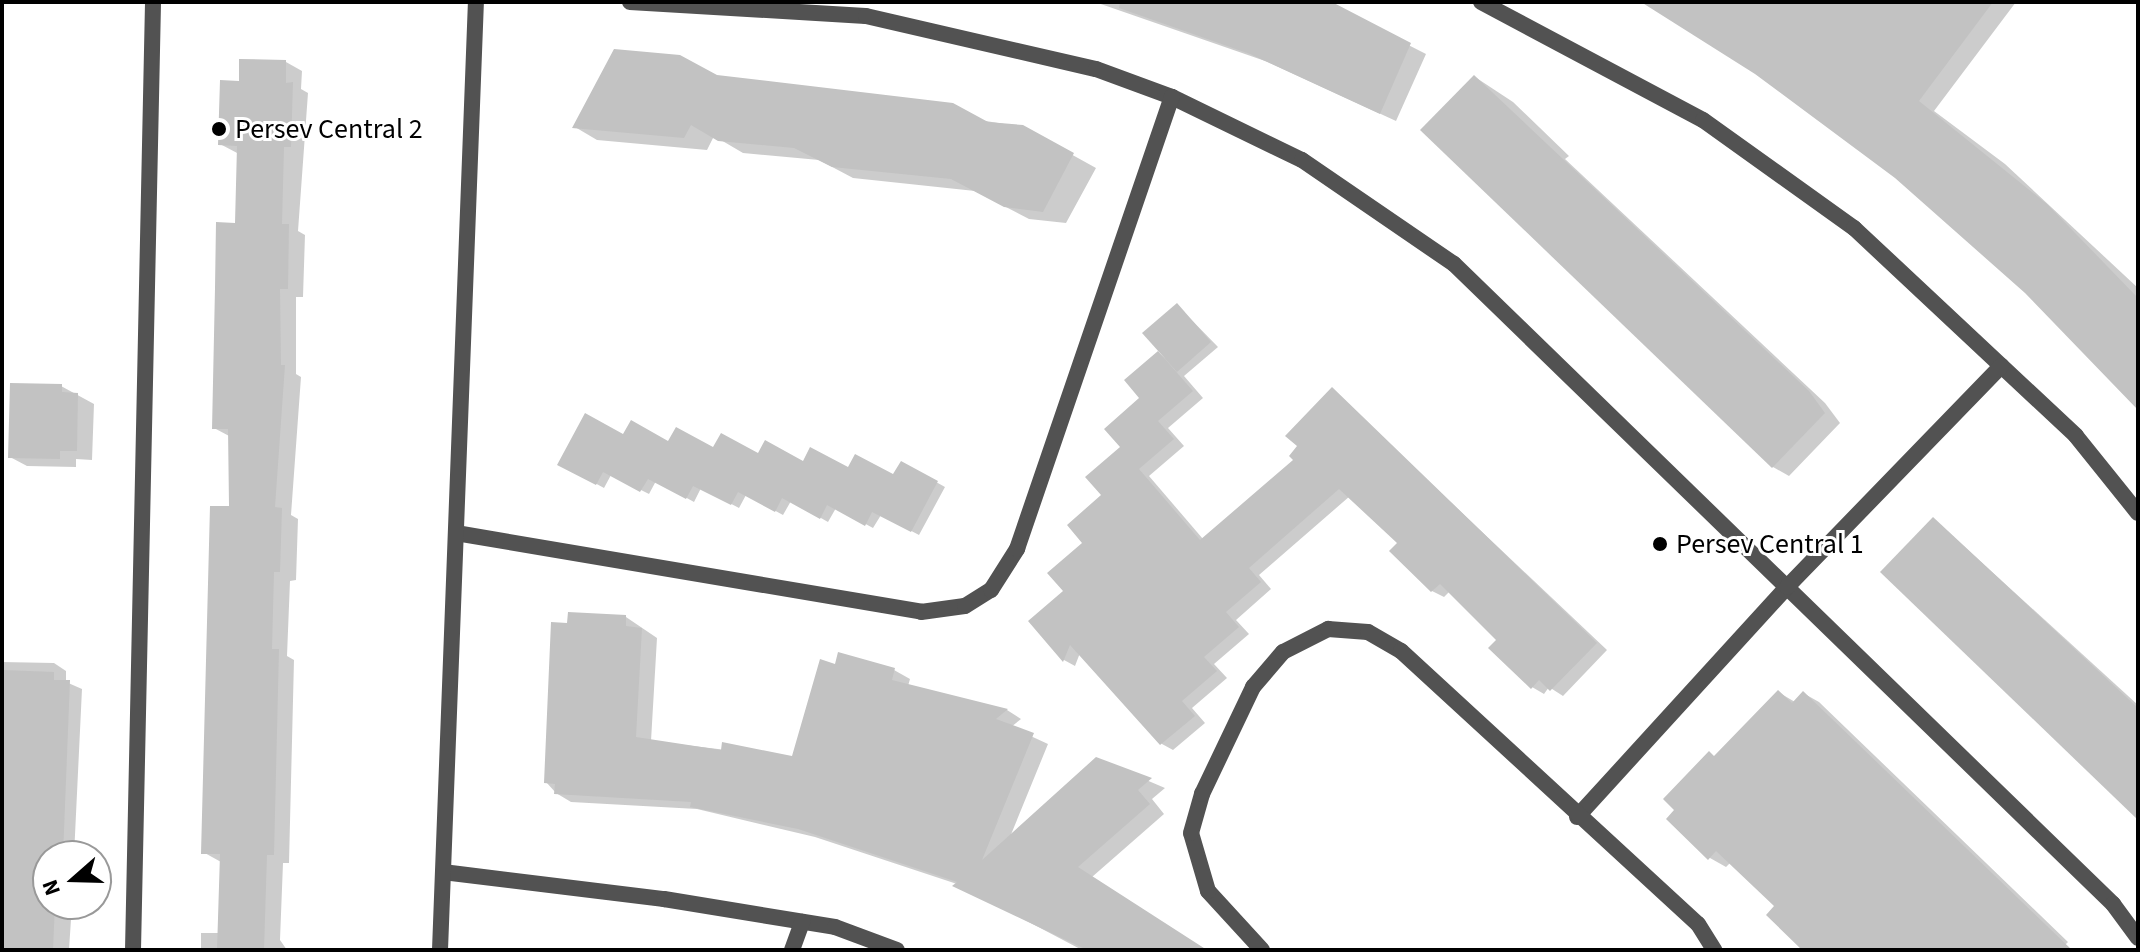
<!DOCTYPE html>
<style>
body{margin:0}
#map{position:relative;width:2140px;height:952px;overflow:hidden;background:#fff;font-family:"Source Sans 3",sans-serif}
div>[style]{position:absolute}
.shadow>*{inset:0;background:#0003}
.building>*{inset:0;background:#c2c2c2}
.minor>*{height:16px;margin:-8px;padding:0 8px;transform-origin:8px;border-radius:8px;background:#525252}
.dots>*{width:22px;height:22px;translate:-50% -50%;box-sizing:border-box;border:4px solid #fff;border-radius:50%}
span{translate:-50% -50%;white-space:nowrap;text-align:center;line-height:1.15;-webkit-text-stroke:6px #fff;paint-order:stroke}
.poi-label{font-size:28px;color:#000}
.left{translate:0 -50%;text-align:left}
.frame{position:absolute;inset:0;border:4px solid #000;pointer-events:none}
.north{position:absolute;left:32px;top:840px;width:80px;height:80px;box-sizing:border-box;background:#fff;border:2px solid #999;border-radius:50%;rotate:250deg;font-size:22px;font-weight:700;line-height:32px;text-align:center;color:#000}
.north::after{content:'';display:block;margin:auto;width:28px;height:36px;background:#000;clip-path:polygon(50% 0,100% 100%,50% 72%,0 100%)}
</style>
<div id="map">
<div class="shadow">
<i style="clip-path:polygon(1095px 2px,1324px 2px,1426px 54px,1396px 121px,1268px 62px)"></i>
<i style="clip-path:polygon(1645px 2px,2016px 2px,1934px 111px,2005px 164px,2138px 288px,2138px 407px,2026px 291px,1896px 177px,1756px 72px)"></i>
<i style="clip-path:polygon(286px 62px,302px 71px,301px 89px,308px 93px,298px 231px,305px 235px,303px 297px,296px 297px,296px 374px,301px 377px,291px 515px,298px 519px,296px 580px,290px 581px,287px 656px,294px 660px,289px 863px,283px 863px,280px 940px,287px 950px,201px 950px,201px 933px,219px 933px,221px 862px,203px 852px,231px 508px,231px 437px,214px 428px,237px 225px,239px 154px,220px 144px,241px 83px)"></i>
<i style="clip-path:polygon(716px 77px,1022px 127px,1096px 168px,1066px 223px,1029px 219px,975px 191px,853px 178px,819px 160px,743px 153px,714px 136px,707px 150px,597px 140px,575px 127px)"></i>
<i style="clip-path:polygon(1475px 77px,1513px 102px,1569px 156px,1565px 159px,1825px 403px,1840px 423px,1789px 476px,1773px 467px)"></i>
<i style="clip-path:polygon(1177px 305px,1218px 347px,1184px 376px,1203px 398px,1168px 428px,1184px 446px,1149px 476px,1203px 539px,1296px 460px,1332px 390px,1607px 650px,1563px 696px,1549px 687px,1544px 694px,1532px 687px,1499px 640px,1450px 591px,1444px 597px,1432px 591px,1399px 543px,1350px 496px,1259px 575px,1271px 589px,1236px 620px,1249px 634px,1214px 664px,1227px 678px,1192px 708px,1205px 723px,1173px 750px,1162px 744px,1080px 653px,1075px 666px,1064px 660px,1031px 621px,1065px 591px,1158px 353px,1165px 358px)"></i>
<i style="clip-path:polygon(61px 386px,94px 404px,92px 460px,76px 459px,76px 467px,27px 466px,10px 457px)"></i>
<i style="clip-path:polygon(624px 436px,894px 477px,902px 463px,945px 487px,919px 535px,881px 515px,873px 528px,836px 508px,828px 522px,791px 501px,783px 515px,746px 495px,739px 508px,701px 488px,694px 502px,656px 481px,649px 494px,611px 475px,604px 488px,560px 464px)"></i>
<i style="clip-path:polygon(1934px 519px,2138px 705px,2138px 818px)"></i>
<i style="clip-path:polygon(626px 617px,657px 638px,651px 741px,794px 758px,837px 666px,894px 670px,910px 679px,908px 686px,1007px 710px,1021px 719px,1011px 727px,1048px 744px,1010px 837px,1097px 759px,1165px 788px,1152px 799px,1164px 814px,1092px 877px,1189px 950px,1082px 950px,957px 884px,815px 837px,697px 809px,571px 802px,556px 793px,546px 782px)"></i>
<i style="clip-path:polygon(2px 662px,54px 663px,66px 671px,66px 682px,82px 689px,74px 856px,48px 856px,48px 904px,72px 904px,69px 950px,2px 950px)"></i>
<i style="clip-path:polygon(1778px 692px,1795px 702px,1803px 693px,1819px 702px,2068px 942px,2060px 950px,1805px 950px,1777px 906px,1731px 862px,1726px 867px,1710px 858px,1716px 757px)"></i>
</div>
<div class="building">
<i style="clip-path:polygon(1120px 2px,1332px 2px,1411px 43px,1380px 114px,1250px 54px,1119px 8px)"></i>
<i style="clip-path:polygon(1641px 2px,1993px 2px,1919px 101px,2048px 205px,2138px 298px,2138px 410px,2025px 293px,1895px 178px,1755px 74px)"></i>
<i style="clip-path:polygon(614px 49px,680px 55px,717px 75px,953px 103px,988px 122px,1023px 125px,1074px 153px,1043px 212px,1004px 207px,951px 179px,832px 167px,794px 148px,718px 141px,691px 125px,684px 138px,572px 128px)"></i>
<i style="clip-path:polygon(239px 59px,286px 60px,286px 83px,293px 82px,291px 147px,284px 147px,282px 224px,289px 224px,288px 289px,280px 289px,281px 365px,285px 365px,275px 507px,282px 508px,280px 572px,274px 572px,272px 649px,279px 649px,274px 855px,267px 855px,264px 950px,217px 950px,220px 854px,201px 854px,210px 506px,229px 506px,228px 429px,212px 429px,215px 288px,216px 222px,235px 223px,237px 146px,218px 145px,220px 80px,239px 81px)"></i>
<i style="clip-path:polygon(1474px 75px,1809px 391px,1825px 413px,1772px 468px,1420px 130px)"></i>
<i style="clip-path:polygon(1177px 303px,1211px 342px,1177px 372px,1142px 333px)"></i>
<i style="clip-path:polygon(1158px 351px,1193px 391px,1158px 421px,1174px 439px,1139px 469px,1200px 540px,1293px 460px,1289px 456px,1297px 446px,1285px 436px,1332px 387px,1597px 643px,1550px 691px,1539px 680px,1531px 689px,1488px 648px,1496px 640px,1440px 584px,1431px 592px,1389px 551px,1397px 543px,1339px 489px,1249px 568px,1261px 582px,1226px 612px,1239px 627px,1204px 657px,1217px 671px,1182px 701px,1195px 716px,1160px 745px,1070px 645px,1063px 662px,1028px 621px,1063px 591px,1047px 573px,1082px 543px,1067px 525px,1101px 495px,1085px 477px,1120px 447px,1104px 429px,1139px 398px,1124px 380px)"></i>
<i style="clip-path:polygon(10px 383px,62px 384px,62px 392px,78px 393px,77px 451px,60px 451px,60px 459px,8px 458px)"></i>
<i style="clip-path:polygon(585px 413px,623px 434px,631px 420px,668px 441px,676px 427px,713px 447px,721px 433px,758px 453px,765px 440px,803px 461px,810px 447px,848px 467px,855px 454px,893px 474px,901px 461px,938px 481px,911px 532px,872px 512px,865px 526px,827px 505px,820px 519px,782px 498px,775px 512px,738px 492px,731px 505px,693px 486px,686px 499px,648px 479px,640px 492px,603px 472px,596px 485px,557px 465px)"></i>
<i style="clip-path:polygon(1933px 517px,2138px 708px,2138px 820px,1880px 572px)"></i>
<i style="clip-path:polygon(568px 612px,626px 615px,626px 626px,642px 628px,636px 737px,721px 750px,722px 742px,792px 756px,820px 659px,835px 664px,838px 652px,895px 668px,892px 680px,1008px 709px,996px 719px,1034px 733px,982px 860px,1096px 757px,1152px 778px,1138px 790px,1150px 804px,1078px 867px,1207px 950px,1087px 950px,952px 886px,957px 882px,798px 829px,690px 807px,691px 802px,554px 794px,555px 784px,544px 783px,551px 622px,567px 623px)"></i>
<i style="clip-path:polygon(2px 670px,54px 672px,54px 680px,70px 680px,63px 856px,48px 856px,48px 904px,55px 904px,53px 950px,2px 950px)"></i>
<i style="clip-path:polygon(1778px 690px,1792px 703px,1803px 691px,2072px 950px,1802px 950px,1766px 915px,1774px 906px,1716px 851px,1708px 860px,1666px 819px,1674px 810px,1663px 799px,1709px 751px,1714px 756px)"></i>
</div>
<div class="minor">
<i style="left:630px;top:2px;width:236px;rotate:3.4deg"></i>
<i style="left:866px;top:16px;width:236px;rotate:13deg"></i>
<i style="left:1096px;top:69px;width:81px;rotate:20.2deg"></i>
<i style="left:1172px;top:97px;width:144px;rotate:25.9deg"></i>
<i style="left:1302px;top:160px;width:184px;rotate:34.4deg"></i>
<i style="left:1454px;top:264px;width:919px;rotate:44.16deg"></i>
<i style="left:2113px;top:904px;width:42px;rotate:53.7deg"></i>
<i style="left:1481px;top:2px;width:251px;rotate:28deg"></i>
<i style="left:1703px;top:120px;width:186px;rotate:35.6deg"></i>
<i style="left:1854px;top:228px;width:304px;rotate:43.1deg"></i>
<i style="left:2076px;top:436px;width:99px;rotate:51.2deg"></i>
<i style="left:456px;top:533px;width:472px;rotate:9.6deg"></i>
<i style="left:921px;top:612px;width:44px;rotate:-7.8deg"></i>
<i style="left:965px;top:606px;width:31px;rotate:-32deg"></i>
<i style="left:991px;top:590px;width:49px;rotate:-57.6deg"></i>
<i style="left:1017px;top:549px;width:478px;rotate:-71.1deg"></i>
<i style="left:1577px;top:817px;width:311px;rotate:-47.6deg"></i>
<i style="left:1787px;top:587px;width:308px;rotate:-45.9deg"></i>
<i style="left:443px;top:872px;width:223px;rotate:7deg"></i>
<i style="left:664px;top:899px;width:173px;rotate:9.3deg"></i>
<i style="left:835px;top:927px;width:66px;rotate:20.4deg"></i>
<i style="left:133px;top:950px;width:948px;rotate:-88.79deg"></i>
<i style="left:440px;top:950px;width:949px;rotate:-87.83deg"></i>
<i style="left:792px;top:950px;width:30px;rotate:-70deg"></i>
<i style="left:1262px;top:950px;width:80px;rotate:-132.5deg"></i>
<i style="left:1208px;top:891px;width:60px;rotate:-106.3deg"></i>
<i style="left:1191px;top:833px;width:41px;rotate:-74.2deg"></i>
<i style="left:1202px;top:794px;width:119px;rotate:-64.5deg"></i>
<i style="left:1253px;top:687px;width:46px;rotate:-49.4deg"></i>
<i style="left:1283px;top:652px;width:51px;rotate:-27.1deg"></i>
<i style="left:1328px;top:629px;width:40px;rotate:4.3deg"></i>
<i style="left:1368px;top:632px;width:38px;rotate:30deg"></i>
<i style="left:1401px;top:651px;width:403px;rotate:42.6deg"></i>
<i style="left:1698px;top:924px;width:31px;rotate:58deg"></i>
</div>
<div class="dots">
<i style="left:219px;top:129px;background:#000"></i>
<i style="left:1660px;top:544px;background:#000"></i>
</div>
<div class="poi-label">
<span class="left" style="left:235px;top:129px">Persev Central 2</span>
<span class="left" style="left:1676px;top:544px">Persev Central 1</span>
</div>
<div class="frame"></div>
<div class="north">N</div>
</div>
